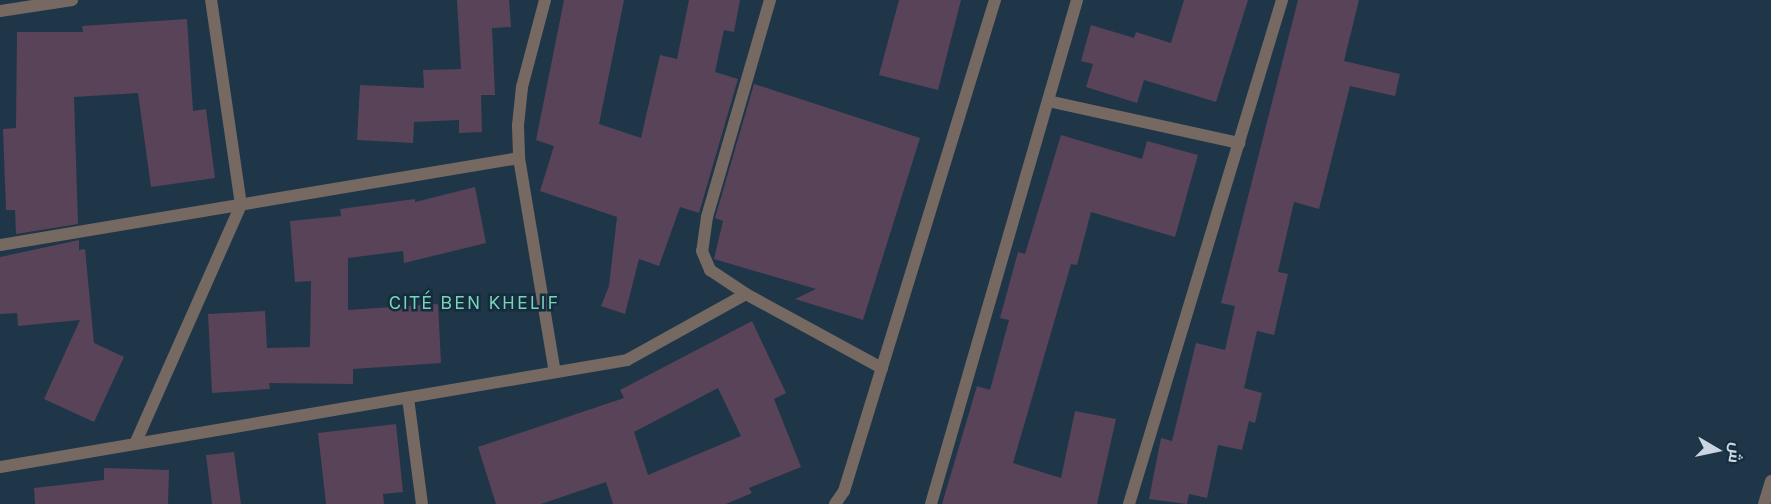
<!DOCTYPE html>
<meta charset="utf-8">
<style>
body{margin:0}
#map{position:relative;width:1771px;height:504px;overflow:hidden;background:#1f3649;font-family:Karla,Cairo,sans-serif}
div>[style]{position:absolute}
.building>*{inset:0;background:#584359}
.street>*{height:12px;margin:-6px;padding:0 6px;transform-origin:6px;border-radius:6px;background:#766962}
span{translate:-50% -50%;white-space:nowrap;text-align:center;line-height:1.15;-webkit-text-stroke:5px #152c3e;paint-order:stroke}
.neighbourhood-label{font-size:20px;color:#79d5b6;letter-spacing:1.5px}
.north{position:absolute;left:1687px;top:420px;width:60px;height:60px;-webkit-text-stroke:4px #152c3e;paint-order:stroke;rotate:99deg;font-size:16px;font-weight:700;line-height:24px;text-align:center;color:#cad7e3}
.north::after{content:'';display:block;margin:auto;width:21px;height:27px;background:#cad7e3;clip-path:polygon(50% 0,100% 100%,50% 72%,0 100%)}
</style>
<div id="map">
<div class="building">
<i style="clip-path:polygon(457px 0,509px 0,511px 27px,492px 28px,495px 95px,481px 95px,482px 132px,459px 133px,459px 120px,414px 122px,413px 143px,357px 140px,360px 85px,424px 88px,423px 70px,461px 69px)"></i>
<i style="clip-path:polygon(564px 0,624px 0,599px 124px,641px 138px,660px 55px,677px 59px,689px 0,740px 0,734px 32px,724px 30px,715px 72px,738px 79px,699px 213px,680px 207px,659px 266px,639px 259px,625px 314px,601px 306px,609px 286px,617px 217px,540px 191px,554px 146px,536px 140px)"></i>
<i style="clip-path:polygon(899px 0,961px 0,938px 90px,879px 75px)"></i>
<i style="clip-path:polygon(1184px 0,1248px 0,1216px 102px,1144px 80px,1137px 103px,1086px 87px,1093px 64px,1081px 61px,1091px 25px,1134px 38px,1136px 32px,1171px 43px)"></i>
<i style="clip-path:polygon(1298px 0,1359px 0,1344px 61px,1400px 74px,1395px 96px,1350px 86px,1319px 209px,1294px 202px,1278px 272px,1288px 274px,1274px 335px,1257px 331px,1244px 388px,1262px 393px,1255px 423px,1249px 421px,1242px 450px,1218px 445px,1207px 498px,1189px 494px,1187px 504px,1149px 499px,1161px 438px,1172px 441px,1196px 343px,1225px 350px,1235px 306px,1221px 303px)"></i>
<i style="clip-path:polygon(187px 19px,193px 111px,206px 109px,215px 178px,151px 187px,138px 93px,74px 97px,78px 224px,16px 234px,15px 210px,6px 210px,3px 129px,16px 128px,17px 32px,83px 32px,82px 26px)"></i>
<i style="clip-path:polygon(754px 84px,920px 138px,863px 320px,795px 299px,816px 289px,714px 259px,723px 221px,715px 218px)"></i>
<i style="clip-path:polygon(1061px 135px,1142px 159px,1147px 141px,1198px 155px,1175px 237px,1091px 212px,1077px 265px,1071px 264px,1013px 463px,1061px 478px,1075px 411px,1116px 419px,1097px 504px,942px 504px,977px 386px,990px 390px,1009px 320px,1000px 318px,1018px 252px,1025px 254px)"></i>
<i style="clip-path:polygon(475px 187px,486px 243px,404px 263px,403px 251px,348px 258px,348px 310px,438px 304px,441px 363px,353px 369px,353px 384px,269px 383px,270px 389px,212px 393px,208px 314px,265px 311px,267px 348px,310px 347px,311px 281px,295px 282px,290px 221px,341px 216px,340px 209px,415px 199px,415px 202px)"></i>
<i style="clip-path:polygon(79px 240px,79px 250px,85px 249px,94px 343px,124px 357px,94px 422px,44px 399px,80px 320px,18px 326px,17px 313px,0 314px,0 257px)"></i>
<i style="clip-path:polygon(evenodd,752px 321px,786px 393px,774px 399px,801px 467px,749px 488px,752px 493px,726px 504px,613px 504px,606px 482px,541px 504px,496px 504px,478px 447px,624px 398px,620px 390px,752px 321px,718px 388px,741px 436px,648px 475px,634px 432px,718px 388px)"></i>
<i style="clip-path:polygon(396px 424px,403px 492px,383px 494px,384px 504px,326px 504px,318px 433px)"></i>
<i style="clip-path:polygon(234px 452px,241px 504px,212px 504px,206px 455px)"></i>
<i style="clip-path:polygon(104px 468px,169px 470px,168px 504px,35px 504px,34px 488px,104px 480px)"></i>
</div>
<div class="street">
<i style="left:545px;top:0;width:90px;rotate:104.8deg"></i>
<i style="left:522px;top:87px;width:39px;rotate:96deg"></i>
<i style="left:518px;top:126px;width:32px;rotate:88deg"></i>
<i style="left:519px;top:158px;width:217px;rotate:80.5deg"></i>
<i style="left:770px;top:0;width:226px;rotate:106.2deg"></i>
<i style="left:707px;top:217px;width:34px;rotate:98deg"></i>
<i style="left:702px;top:251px;width:21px;rotate:67deg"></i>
<i style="left:710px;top:270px;width:43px;rotate:33.7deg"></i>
<i style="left:746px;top:294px;width:155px;rotate:28.6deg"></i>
<i style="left:0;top:11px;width:73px;rotate:-8.7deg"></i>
<i style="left:1048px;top:101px;width:196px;rotate:12.4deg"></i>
<i style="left:0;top:245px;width:526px;rotate:-9.52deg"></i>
<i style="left:408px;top:398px;width:107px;rotate:82.5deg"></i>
<i style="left:135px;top:444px;width:261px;rotate:-66.1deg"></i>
<i style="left:241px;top:205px;width:207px;rotate:-98.3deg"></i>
<i style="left:0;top:467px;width:636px;rotate:-9.68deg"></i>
<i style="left:627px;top:360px;width:136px;rotate:-29deg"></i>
<i style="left:835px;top:504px;width:16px;rotate:-55deg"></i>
<i style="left:844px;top:491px;width:514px;rotate:-72.91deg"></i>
<i style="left:931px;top:504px;width:525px;rotate:-73.84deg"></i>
<i style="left:1129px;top:504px;width:527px;rotate:-73.11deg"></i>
<i style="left:1764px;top:504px;width:24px;rotate:-73deg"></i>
</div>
<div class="neighbourhood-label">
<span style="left:474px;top:302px">CITÉ BEN KHELIF</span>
</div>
<div class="north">ش</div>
</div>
